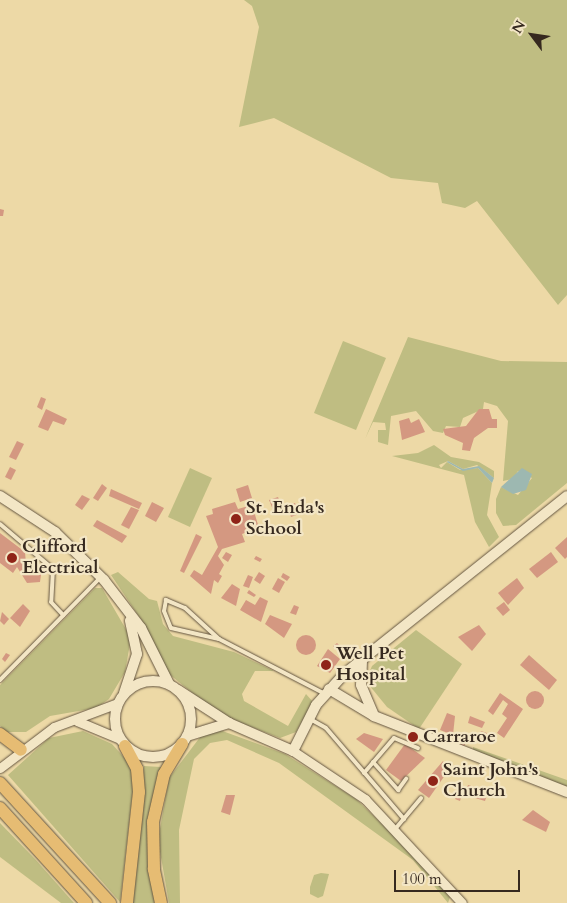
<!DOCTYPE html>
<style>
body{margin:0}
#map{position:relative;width:567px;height:903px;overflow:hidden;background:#edd9a6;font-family:Cardo,serif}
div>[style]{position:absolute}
.green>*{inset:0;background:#bfbd82}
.water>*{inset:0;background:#9db8b1}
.building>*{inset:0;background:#d49881}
.round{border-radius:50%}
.roads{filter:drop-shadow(0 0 1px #645541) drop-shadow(0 0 1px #645541)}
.service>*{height:4px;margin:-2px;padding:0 2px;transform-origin:2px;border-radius:2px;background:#f3e6c5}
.tertiary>*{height:9px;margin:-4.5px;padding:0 4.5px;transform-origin:4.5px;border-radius:4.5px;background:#f3e6c5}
.secondary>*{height:10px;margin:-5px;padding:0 5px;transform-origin:5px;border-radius:5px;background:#f3e6c5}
.secondary>.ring{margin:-5px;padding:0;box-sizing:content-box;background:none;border:10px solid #f3e6c5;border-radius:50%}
.trunk>*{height:12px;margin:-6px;padding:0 6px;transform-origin:6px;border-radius:6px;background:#e6bc73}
.dots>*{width:14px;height:14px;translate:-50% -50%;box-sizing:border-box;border:2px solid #f3e6c5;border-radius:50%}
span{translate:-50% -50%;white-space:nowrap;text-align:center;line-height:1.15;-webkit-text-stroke:4.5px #f3e6c5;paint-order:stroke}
.poi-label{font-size:18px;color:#36291f;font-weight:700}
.left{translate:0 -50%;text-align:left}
.north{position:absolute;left:507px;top:10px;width:50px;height:50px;-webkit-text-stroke:4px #f3e6c5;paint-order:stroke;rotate:301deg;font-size:14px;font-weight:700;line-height:20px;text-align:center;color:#36291f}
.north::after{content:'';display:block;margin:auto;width:18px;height:22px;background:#36291f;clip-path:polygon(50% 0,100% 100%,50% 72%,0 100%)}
.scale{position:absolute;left:394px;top:870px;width:126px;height:22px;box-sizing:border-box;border:2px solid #36291f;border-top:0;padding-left:6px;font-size:15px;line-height:18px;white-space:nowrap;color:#36291f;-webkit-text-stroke:4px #f3e6c5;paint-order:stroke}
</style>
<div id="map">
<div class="green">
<i style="clip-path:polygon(244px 0,567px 0,567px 295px,558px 305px,477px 201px,465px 208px,442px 203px,438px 183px,391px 178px,274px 118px,239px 127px,259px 27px,252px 6px)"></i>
<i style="clip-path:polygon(408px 337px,501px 361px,567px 362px,567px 483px,516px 525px,503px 526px,496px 513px,496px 499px,501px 487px,518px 495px,532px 478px,518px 471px,513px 479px,503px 481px,508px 421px,497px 406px,484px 402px,483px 409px,463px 418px,460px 427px,446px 426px,443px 433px,433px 431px,416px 411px,391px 416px,388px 445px,378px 442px,378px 430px,386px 430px,385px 423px,373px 422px,365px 439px)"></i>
<i style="clip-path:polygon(343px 341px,386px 358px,356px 430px,314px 413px)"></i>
<i style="clip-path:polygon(434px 445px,451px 457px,479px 462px,494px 471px,494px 478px,477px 465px,463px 469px,448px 461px,439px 465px,441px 468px,447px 462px,460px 470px,478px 468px,492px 483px,487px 515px,499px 537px,489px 547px,475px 522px,464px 475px,392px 456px,418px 453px)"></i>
<i style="clip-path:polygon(190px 468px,212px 478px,190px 527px,168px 517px)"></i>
<i style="clip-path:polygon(118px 572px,149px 599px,157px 601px,163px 624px,173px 636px,234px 652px,274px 671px,255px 671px,242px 694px,244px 701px,288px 726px,306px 694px,313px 702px,296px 732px,280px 738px,220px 715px,164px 670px,144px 624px,111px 575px)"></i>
<i style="clip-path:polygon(95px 588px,102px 588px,131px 638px,125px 672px,109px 699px,96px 708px,50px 716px,26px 732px,6px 732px,0 726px,0 685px)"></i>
<i style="clip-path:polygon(416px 630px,462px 664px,419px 729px,387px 707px,369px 685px,368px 675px,372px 666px)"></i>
<i style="clip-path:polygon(217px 729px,285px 754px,356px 799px,420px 861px,450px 897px,448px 903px,413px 860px,279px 763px,227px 740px,210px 743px,194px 759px,179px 830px,180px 903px,169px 903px,158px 840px,169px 778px,204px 732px)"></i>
<i style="clip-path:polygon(83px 731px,112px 744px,130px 764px,134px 781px,120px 902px,8px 775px,49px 738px)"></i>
<i style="clip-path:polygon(473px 747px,567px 780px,567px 787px,473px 750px)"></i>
<i style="clip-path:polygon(144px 766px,161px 767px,147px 831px,156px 903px,133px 903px)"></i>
<i style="clip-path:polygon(0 823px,35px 859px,74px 903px,61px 903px,0 857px)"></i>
<i style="clip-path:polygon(321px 873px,329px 874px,323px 896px,318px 898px,310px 894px,310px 887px,314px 875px)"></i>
</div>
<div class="water">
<i style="clip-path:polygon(448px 461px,463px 469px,479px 466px,494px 478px,492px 483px,478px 468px,463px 471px,447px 462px,440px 468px)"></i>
<i style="clip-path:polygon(522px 468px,532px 474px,526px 490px,513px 494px,501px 487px)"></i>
</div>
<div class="building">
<i style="clip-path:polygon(0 209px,4px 210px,3px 216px,0 216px)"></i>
<i style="clip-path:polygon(41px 397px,46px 399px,42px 410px,37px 407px)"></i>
<i style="clip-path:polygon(46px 409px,67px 419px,64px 425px,53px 421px,48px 431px,38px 427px)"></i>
<i style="clip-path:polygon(479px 409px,489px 409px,492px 419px,497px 419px,497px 428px,488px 428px,474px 438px,470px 451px,462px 450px,463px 443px,445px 435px,443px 429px,466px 426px)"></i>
<i style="clip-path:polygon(409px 418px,411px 423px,419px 419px,425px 432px,402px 440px,399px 421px)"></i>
<i style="clip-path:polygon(17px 441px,24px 444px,16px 460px,9px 457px)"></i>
<i style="clip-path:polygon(10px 467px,16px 470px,11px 480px,5px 477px)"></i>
<i style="clip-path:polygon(102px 484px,107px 488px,98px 501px,93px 498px)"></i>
<i style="clip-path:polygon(248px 485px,252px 498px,240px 502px,236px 489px)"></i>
<i style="clip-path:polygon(111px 489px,142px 503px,139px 509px,109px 496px)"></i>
<i style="clip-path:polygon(82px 495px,90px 499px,82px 510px,75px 505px)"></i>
<i style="clip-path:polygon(278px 497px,282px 507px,295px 503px,299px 514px,291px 517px,288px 508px,274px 512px,269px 500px)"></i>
<i style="clip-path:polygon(152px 502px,164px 508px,156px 522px,145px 516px)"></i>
<i style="clip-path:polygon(235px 502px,238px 509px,252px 505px,259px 528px,242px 534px,245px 542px,222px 549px,218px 556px,224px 565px,219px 574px,222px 576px,218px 583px,214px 580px,211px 594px,190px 576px,194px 570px,202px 575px,218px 547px,206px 516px,213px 514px,212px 509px)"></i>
<i style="clip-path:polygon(131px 507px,139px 510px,129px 529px,121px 525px)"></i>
<i style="clip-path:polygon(97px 520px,127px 536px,122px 543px,93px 526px)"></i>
<i style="clip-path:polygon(0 533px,25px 552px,26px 564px,42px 567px,40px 582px,27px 583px,17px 567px,13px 573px,0 563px)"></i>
<i style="clip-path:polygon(196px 534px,202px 537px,184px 573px,180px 571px)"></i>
<i style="clip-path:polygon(567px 537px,567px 557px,565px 559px,555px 548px)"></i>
<i style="clip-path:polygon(226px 552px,232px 555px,228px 562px,222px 558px)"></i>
<i style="clip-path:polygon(551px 552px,558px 562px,537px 578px,529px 569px)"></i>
<i style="clip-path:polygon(256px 556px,262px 559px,260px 562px,254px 559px)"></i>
<i style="clip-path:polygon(259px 572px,265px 576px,260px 584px,254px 580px)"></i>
<i style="clip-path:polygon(283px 573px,290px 577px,287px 581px,281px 577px)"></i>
<i style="clip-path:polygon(248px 575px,253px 577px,249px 588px,243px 586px)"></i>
<i style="clip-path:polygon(278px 578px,285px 582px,279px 593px,272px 589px)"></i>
<i style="clip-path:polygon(517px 578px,524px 588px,508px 605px,498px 593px)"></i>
<i style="clip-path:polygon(232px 584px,240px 589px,236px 606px,221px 598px)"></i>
<i style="clip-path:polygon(249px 590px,256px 595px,254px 597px,247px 593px)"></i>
<i style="clip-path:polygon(260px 597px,268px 601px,261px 622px,240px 610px,246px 600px,255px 605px)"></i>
<i style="clip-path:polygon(504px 602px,510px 610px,503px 616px,496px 608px)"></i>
<i style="clip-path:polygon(23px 604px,30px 611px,20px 627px,10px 618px)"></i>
<i style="clip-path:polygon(294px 605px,299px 607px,296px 615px,290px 613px)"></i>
<i style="clip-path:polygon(2px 612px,9px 619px,4px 625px,0 621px)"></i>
<i style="clip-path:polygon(270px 615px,292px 624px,284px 638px,265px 624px)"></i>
<i style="clip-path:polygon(479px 625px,486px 634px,472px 651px,458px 637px)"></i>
<i class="round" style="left:296px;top:635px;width:20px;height:20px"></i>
<i style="clip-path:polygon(337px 643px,346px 652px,342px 656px,333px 646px)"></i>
<i style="clip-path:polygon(328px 649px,340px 659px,330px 673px,317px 666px)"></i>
<i style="clip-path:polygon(6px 653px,10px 655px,5px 662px,2px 659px)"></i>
<i style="clip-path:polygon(529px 655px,557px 680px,549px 690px,520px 665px)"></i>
<i class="round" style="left:526px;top:691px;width:18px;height:18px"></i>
<i style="clip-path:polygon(500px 693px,523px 709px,504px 738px,497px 733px,507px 718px,502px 714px,508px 704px,503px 700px,493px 715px,488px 711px)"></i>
<i style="clip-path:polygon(447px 713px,455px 716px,453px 735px,440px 730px)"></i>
<i style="clip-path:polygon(470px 716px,485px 722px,482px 728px,468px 723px)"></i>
<i style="clip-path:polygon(481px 731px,487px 733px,483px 741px,478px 739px)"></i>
<i style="clip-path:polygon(364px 733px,383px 739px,374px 752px,356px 739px)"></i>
<i style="clip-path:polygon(459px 736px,467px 739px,464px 747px,456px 743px)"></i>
<i style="clip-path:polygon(405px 744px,425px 758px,401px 781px,386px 770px)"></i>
<i style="clip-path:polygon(443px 761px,448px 771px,429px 798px,418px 790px)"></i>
<i style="clip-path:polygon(468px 785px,488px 791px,485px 801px,465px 795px)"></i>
<i style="clip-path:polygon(457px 793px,462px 794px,460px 801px,455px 799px)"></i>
<i style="clip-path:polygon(226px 795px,235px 795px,230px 815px,221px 812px)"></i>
<i style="clip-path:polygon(533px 810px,550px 822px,546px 832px,522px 820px)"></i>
</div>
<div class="roads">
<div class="service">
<i style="left:0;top:524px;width:70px;rotate:40.3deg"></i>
<i style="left:53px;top:569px;width:33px;rotate:93deg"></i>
<i style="left:51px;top:602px;width:18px;rotate:47deg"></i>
<i style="left:219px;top:639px;width:46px;rotate:-137.6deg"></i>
<i style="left:185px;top:608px;width:21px;rotate:-157deg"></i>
<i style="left:166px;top:600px;width:11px;rotate:100deg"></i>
<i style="left:164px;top:611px;width:18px;rotate:68deg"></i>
<i style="left:171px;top:628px;width:49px;rotate:12.9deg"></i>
<i style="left:219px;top:639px;width:119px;rotate:27.4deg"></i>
<i style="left:0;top:680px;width:143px;rotate:-45.6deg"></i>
<i style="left:310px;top:719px;width:18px;rotate:29deg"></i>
<i style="left:326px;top:728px;width:120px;rotate:49.4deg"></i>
<i style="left:373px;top:762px;width:38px;rotate:48deg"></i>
<i style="left:398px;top:790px;width:14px;rotate:-54deg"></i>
<i style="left:364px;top:773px;width:46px;rotate:-49.4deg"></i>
<i style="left:394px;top:738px;width:26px;rotate:23deg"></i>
<i style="left:396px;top:828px;width:39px;rotate:-50deg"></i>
</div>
<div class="tertiary">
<i style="left:77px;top:721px;width:47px;rotate:22.7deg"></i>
<i style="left:293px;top:751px;width:87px;rotate:33.7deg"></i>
<i style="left:365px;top:799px;width:142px;rotate:47deg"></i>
<i style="left:0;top:768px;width:68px;rotate:-37.2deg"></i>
<i style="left:54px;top:727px;width:68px;rotate:-20.6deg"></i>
</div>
<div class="secondary">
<i style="left:0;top:496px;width:66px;rotate:33.2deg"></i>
<i style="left:55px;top:532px;width:69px;rotate:44.4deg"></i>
<i style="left:104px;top:580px;width:61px;rotate:52.4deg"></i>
<i style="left:141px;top:628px;width:63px;rotate:63.4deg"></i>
<i style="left:362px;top:660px;width:25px;rotate:92deg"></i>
<i style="left:361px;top:685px;width:34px;rotate:67deg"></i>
<i class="ring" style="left:115px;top:681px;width:66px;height:66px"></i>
<i style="left:329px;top:689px;width:52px;rotate:31deg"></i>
<i style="left:374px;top:716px;width:207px;rotate:21.5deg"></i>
<i style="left:178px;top:690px;width:61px;rotate:32.9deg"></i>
<i style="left:229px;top:723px;width:70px;rotate:23.6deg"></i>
<i style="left:293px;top:751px;width:51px;rotate:-63.4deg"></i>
<i style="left:316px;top:705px;width:42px;rotate:-47.9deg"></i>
<i style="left:344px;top:674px;width:285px;rotate:-38.6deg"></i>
<i style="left:124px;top:693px;width:41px;rotate:-71.6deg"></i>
<i style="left:137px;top:654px;width:34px;rotate:-102deg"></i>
<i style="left:187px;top:736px;width:44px;rotate:-17.2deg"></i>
</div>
<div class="trunk">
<i style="left:0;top:734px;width:26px;rotate:37deg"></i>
<i style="left:125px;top:746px;width:26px;rotate:62deg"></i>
<i style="left:137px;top:769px;width:23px;rotate:85deg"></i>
<i style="left:139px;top:792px;width:112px;rotate:96.2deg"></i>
<i style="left:0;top:783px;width:163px;rotate:47.5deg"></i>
<i style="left:0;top:808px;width:128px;rotate:47.8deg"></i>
<i style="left:161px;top:903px;width:35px;rotate:-102deg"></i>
<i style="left:154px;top:869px;width:47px;rotate:-91.2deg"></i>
<i style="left:153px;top:822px;width:49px;rotate:-77.1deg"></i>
<i style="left:164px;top:774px;width:35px;rotate:-59deg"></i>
</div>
</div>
<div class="dots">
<i style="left:236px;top:519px;background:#8f2418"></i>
<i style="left:12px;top:558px;background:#8f2418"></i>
<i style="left:326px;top:665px;background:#8f2418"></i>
<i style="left:413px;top:737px;background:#8f2418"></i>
<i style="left:433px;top:781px;background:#8f2418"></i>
</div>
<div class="poi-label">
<span class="left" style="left:246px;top:519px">St. Enda's<br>School</span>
<span class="left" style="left:22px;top:558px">Clifford<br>Electrical</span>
<span class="left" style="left:336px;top:665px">Well Pet<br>Hospital</span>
<span class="left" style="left:423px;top:737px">Carraroe</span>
<span class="left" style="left:443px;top:781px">Saint John's<br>Church</span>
</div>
<div class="north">N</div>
<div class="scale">100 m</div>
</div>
